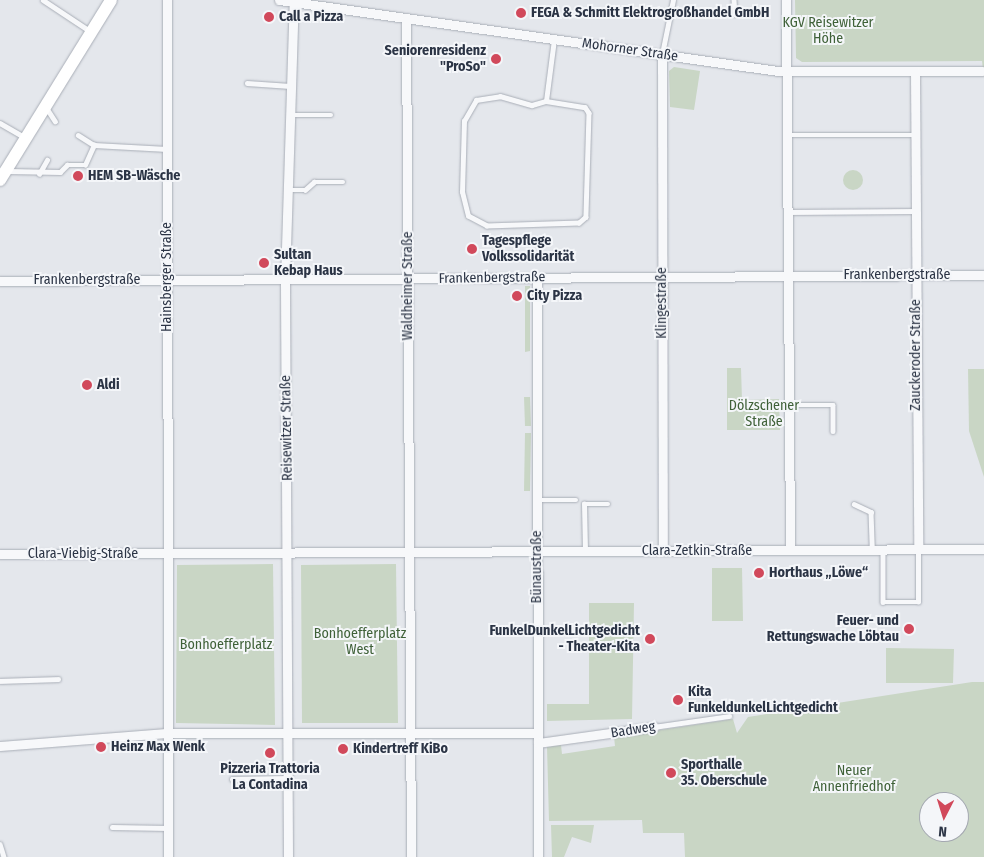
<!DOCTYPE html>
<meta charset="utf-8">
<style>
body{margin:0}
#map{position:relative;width:984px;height:857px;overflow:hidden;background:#e4e7ec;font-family:"Fira Sans Condensed",sans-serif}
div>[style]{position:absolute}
.green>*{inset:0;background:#c9d6c5}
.round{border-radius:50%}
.roads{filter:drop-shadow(0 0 1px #a9aeb7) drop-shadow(0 0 1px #a9aeb7)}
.service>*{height:4.5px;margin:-2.25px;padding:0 2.25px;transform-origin:2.25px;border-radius:2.25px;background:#f7f8fa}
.minor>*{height:9px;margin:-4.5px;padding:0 4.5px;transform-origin:4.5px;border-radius:4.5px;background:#f7f8fa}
.secondary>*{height:12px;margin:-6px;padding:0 6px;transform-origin:6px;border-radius:6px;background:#fff}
.dots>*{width:14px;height:14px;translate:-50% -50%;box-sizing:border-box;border:2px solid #f4f6f9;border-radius:50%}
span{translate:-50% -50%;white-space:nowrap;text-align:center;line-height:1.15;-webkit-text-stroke:4px #f4f6f9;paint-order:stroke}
.poi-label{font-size:14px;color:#2b3445;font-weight:700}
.left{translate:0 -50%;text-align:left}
.right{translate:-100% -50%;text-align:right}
.park-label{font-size:14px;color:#3f6138}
.street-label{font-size:14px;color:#2b3445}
.north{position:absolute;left:919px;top:792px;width:50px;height:50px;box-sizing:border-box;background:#f4f6f9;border:1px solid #a4a8b1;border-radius:50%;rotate:185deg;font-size:14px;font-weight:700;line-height:20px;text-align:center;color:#2b3445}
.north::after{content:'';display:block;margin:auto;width:18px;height:22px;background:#d1495b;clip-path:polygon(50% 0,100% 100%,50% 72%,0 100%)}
</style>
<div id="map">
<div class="green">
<i style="clip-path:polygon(795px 0,984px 0,984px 78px,982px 61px,802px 62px,796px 58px)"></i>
<i style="clip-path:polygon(674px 67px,700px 71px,694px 110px,670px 107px,669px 71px)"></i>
<i class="round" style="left:843px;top:170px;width:20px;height:20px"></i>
<i style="clip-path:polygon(525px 286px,530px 286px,530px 351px,525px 352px)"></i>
<i style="clip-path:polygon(727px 368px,741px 368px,742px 400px,779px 399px,780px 430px,727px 430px)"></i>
<i style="clip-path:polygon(968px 369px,984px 369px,984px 477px,969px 431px)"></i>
<i style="clip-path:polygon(524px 397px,530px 397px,531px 426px,525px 426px)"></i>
<i style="clip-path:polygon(525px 433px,531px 433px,530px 491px,524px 491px)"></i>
<i style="clip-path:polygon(273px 564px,275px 725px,176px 723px,177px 565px)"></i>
<i style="clip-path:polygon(396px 564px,398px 723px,302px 723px,301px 565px)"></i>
<i style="clip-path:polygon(712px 568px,742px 568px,743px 621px,712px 621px)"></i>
<i style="clip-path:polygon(589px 603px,634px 603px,632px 719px,547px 721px,547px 704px,589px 704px)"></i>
<i style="clip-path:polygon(886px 648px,954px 649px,953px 683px,886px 683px)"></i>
<i style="clip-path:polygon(evenodd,972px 682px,984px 682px,984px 857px,685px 857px,684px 833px,643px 833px,642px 820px,549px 821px,547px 747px,561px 745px,562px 754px,615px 746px,614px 737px,733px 719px,737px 733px,748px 717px,972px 682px,929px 802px,959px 802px,959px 832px,929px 832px,929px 802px)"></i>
<i style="clip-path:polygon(551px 825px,594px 825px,591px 843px,572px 837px,564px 857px,552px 857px)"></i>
</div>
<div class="roads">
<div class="service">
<i style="left:43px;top:0;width:56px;rotate:33.4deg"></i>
<i style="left:734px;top:0;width:14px;rotate:86deg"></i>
<i style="left:662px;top:54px;width:55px;rotate:-78.5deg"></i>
<i style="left:247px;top:83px;width:43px;rotate:4deg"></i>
<i style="left:500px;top:96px;width:33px;rotate:16deg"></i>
<i style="left:532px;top:105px;width:15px;rotate:-16deg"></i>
<i style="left:546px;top:101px;width:39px;rotate:9deg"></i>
<i style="left:585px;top:107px;width:7px;rotate:56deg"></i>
<i style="left:589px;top:113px;width:104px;rotate:91.7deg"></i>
<i style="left:586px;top:217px;width:9px;rotate:139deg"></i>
<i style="left:579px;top:223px;width:92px;rotate:178.1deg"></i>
<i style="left:487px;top:226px;width:21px;rotate:-152deg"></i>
<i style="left:468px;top:216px;width:25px;rotate:-104deg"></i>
<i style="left:462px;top:192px;width:71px;rotate:-88.4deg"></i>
<i style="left:464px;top:121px;width:24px;rotate:-60deg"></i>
<i style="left:476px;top:100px;width:24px;rotate:-9deg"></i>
<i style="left:546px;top:101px;width:63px;rotate:-82.6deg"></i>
<i style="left:46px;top:107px;width:17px;rotate:57deg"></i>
<i style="left:290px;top:115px;width:41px"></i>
<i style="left:0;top:123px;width:28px;rotate:30deg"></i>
<i style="left:78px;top:135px;width:19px;rotate:32deg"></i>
<i style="left:788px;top:135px;width:127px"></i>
<i style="left:8px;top:171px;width:52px;rotate:1.1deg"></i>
<i style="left:60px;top:172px;width:10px;rotate:-45deg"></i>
<i style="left:67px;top:165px;width:18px"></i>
<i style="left:85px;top:165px;width:22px;rotate:-66deg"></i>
<i style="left:94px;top:145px;width:73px;rotate:3.1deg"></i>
<i style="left:39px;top:174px;width:16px;rotate:-60deg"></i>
<i style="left:288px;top:190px;width:17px"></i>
<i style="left:305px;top:190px;width:12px;rotate:-42deg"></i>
<i style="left:314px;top:182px;width:29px"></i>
<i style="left:788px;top:212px;width:128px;rotate:-0.4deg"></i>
<i style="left:789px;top:405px;width:44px"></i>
<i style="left:833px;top:405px;width:26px;rotate:90deg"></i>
<i style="left:538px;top:500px;width:38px"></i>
<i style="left:854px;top:504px;width:19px;rotate:25deg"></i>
<i style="left:871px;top:512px;width:38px;rotate:88deg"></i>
<i style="left:883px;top:550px;width:52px;rotate:90deg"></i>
<i style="left:883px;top:602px;width:35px"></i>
<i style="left:918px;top:602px;width:53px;rotate:-90deg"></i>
<i style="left:585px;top:551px;width:47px;rotate:-91.2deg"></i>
<i style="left:584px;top:504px;width:24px"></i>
<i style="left:0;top:681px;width:58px;rotate:-2deg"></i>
<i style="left:654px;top:727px;width:76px;rotate:-8.3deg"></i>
<i style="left:232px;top:779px;width:56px;rotate:-1deg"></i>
<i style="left:112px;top:827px;width:56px;rotate:1deg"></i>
<i style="left:0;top:844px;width:14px;rotate:73deg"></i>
</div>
<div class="minor">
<i style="left:167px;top:0;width:857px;rotate:89.93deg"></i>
<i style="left:279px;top:0;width:504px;rotate:8.1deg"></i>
<i style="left:778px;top:71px;width:204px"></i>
<i style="left:786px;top:0;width:550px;rotate:89.58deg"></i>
<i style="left:406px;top:19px;width:838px;rotate:89.66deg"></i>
<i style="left:662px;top:54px;width:497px;rotate:89.9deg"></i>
<i style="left:915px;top:71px;width:478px;rotate:89.6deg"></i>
<i style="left:537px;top:278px;width:579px;rotate:89.9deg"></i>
<i style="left:0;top:281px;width:984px;rotate:-0.35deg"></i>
<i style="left:0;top:554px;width:984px;rotate:-0.29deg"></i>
<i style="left:538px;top:743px;width:117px;rotate:-7.9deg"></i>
<i style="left:0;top:746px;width:167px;rotate:-4.5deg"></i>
<i style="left:166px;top:733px;width:371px"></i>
<i style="left:288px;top:857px;width:577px;rotate:-90.3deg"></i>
<i style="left:285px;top:280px;width:280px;rotate:-88.2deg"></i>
</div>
<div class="secondary">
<i style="left:0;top:180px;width:211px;rotate:-58.3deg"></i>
</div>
</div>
<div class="dots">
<i style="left:521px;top:13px;background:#d1495b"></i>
<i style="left:269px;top:17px;background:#d1495b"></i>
<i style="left:496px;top:59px;background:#d1495b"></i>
<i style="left:78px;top:176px;background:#d1495b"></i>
<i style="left:472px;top:249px;background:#d1495b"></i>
<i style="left:264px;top:263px;background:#d1495b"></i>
<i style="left:517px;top:296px;background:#d1495b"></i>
<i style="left:87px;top:385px;background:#d1495b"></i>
<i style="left:759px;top:573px;background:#d1495b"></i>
<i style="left:909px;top:629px;background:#d1495b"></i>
<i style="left:650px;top:639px;background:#d1495b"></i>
<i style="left:678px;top:700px;background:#d1495b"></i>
<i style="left:101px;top:747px;background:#d1495b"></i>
<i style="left:343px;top:749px;background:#d1495b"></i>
<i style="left:270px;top:753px;background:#d1495b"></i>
<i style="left:671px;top:773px;background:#d1495b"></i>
</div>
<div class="poi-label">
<span class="left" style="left:531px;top:13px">FEGA &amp; Schmitt Elektrogroßhandel GmbH</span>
<span class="left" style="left:279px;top:17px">Call a Pizza</span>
<span class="right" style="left:486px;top:59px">Seniorenresidenz<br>"ProSo"</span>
<span class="left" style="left:88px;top:176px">HEM SB-Wäsche</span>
<span class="left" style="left:482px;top:249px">Tagespflege<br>Volkssolidarität</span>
<span class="left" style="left:274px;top:263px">Sultan<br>Kebap Haus</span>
<span class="left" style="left:527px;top:296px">City Pizza</span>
<span class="left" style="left:97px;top:385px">Aldi</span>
<span class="left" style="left:769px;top:573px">Horthaus „Löwe“</span>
<span class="right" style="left:899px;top:629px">Feuer- und<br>Rettungswache Löbtau</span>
<span class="right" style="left:640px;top:639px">FunkelDunkelLichtgedicht<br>- Theater-Kita</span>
<span class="left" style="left:688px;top:700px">Kita<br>FunkeldunkelLichtgedicht</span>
<span class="left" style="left:111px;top:747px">Heinz Max Wenk</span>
<span class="left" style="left:353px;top:749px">Kindertreff KiBo</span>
<span class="left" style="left:681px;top:773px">Sporthalle<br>35. Oberschule</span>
<span style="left:270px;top:777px">Pizzeria Trattoria<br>La Contadina</span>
</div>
<div class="park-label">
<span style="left:828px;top:31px">KGV Reisewitzer<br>Höhe</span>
<span style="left:764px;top:414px">Dölzschener<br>Straße</span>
<span style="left:360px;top:642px">Bonhoefferplatz<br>West</span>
<span style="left:226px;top:645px">Bonhoefferplatz</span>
<span style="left:854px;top:779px">Neuer<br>Annenfriedhof</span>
</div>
<div class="street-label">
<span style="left:630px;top:50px;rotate:8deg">Mohorner Straße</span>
<span style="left:897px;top:275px">Frankenbergstraße</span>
<span style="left:167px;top:277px;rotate:-90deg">Hainsberger Straße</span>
<span style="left:492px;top:278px;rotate:-1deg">Frankenbergstraße</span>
<span style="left:87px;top:280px">Frankenbergstraße</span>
<span style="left:408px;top:286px;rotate:-90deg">Waldheimer Straße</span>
<span style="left:662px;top:303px;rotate:-90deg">Klingestraße</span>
<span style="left:916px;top:355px;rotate:-90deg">Zauckeroder Straße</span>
<span style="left:287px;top:428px;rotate:-91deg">Reisewitzer Straße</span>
<span style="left:697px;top:551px">Clara-Zetkin-Straße</span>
<span style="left:83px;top:554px">Clara-Viebig-Straße</span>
<span style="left:537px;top:567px;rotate:-90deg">Bünaustraße</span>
<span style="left:633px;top:730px;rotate:-9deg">Badweg</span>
</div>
<div class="north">N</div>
</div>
